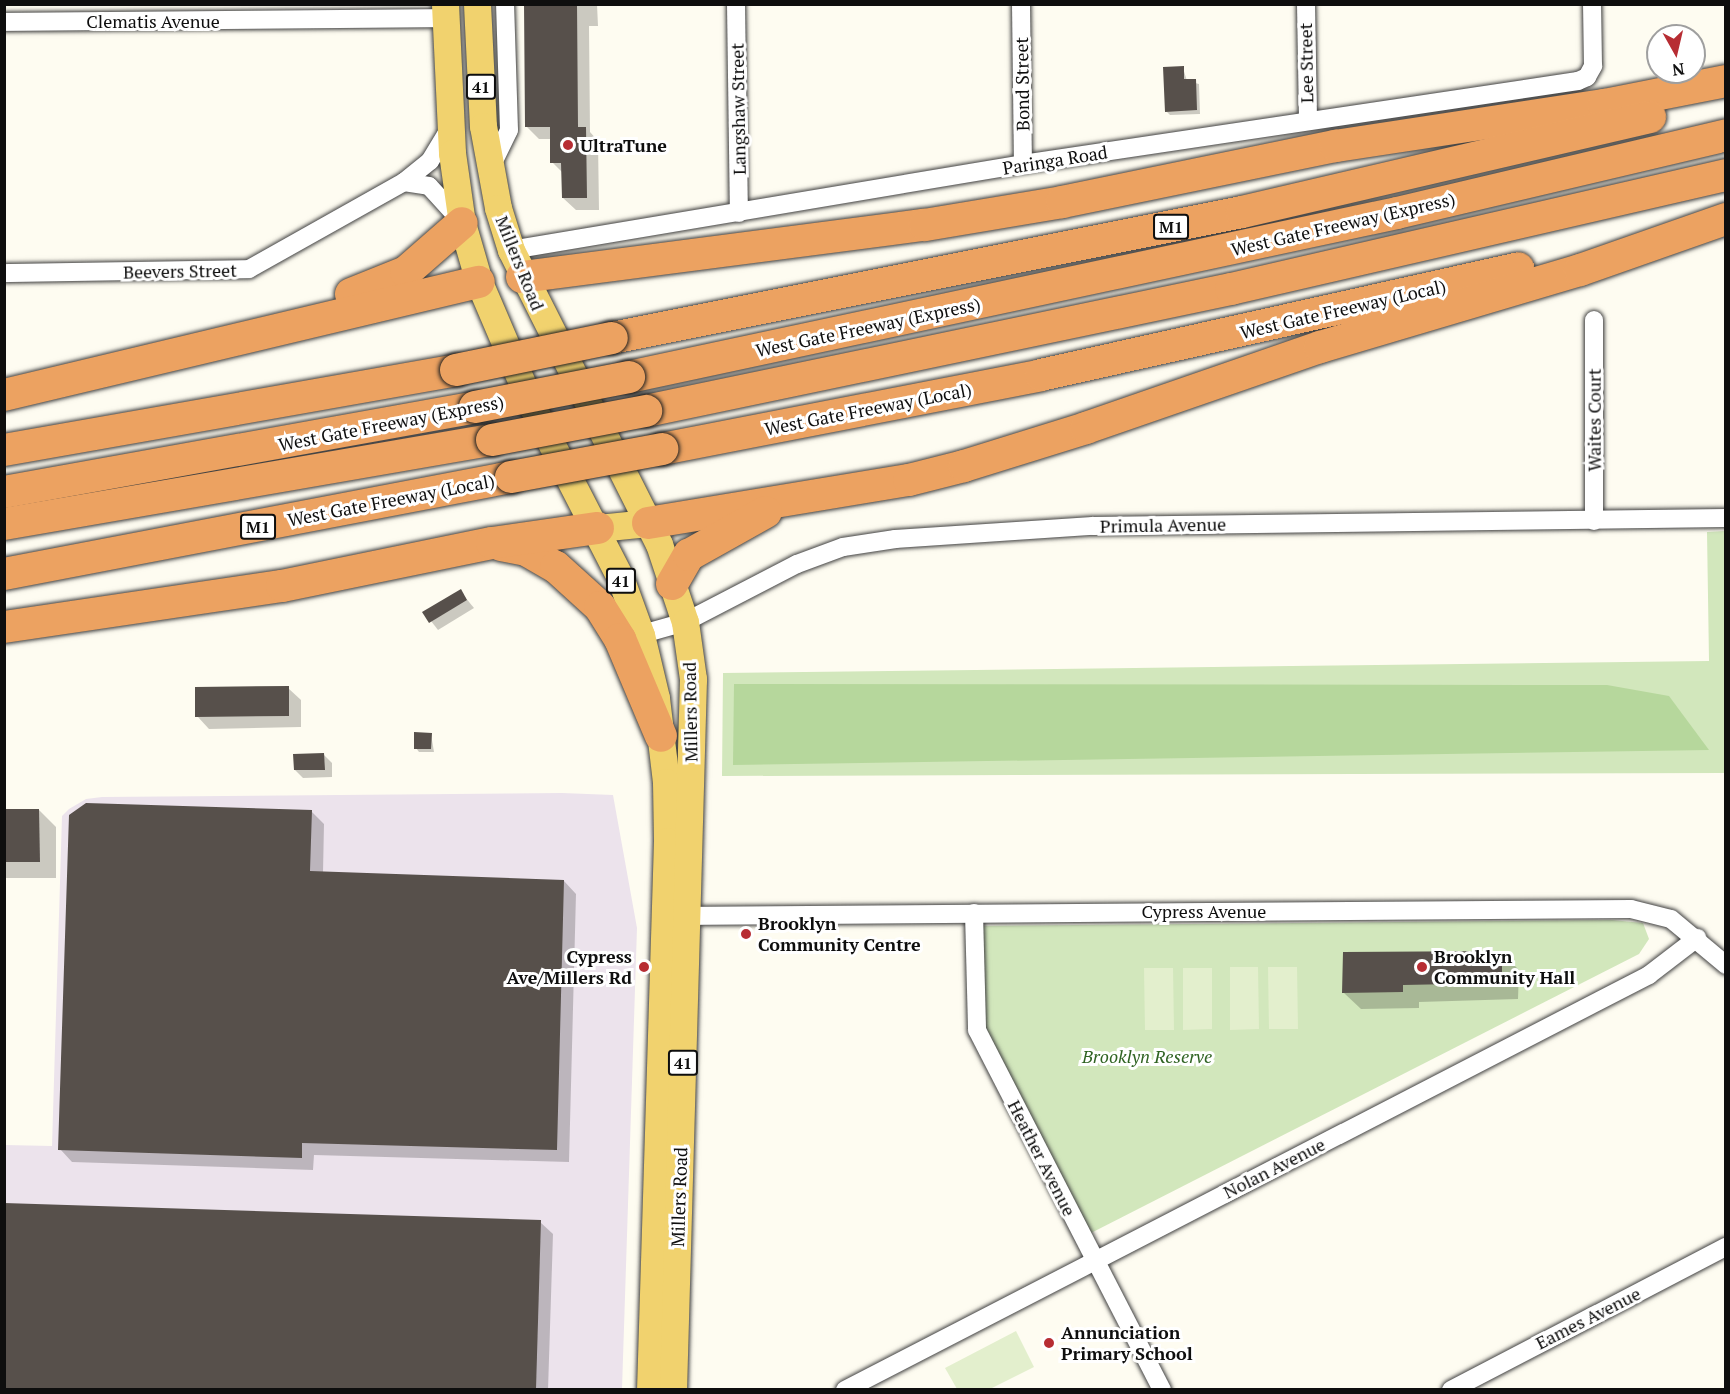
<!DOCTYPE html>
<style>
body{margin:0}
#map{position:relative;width:1730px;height:1394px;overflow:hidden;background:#fefcf1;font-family:"PT Serif",serif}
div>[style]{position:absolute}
.industrial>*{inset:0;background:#ece3ec}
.green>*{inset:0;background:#d2e7bc}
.forest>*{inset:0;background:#b6d79c}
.pitch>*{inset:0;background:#e3efcd}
.shadow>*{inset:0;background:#0003}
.building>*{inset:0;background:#57504b}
.roads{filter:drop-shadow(0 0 2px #414141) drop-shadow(0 0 2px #414141)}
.street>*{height:18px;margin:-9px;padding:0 9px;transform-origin:9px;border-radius:9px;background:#fff}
.primary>*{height:27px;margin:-13.5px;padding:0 13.5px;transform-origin:13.5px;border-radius:13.5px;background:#f1d26e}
.highway>*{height:32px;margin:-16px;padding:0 16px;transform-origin:16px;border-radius:16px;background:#eca261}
.bridges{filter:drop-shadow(0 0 2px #1f1f1f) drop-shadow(0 0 2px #1f1f1f)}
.highway-bridge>*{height:32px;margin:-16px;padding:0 16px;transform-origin:16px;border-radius:16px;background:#eca261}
.dots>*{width:16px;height:16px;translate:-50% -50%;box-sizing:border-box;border:3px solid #fff;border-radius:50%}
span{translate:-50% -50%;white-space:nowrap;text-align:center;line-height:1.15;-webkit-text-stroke:6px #fff;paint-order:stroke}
.shield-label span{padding:2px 4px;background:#fff;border:2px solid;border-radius:4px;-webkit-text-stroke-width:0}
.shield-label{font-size:16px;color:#0e0e0e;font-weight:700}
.street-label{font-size:18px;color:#0e0e0e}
.poi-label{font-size:18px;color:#0e0e0e;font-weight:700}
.left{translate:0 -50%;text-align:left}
.right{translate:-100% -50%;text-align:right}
.park-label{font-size:18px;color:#2f6322;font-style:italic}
.frame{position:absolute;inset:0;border:6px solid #0e0e0e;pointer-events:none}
.north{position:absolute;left:1646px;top:24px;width:60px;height:60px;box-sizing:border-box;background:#fff;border:2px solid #9f9f9f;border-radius:50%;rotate:172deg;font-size:16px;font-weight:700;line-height:24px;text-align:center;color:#0e0e0e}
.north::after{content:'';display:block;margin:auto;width:21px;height:27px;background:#b72d33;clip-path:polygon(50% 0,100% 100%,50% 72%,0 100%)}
</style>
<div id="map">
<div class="industrial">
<i style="clip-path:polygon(562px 793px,613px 795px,637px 928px,622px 1389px,5px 1390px,5px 1145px,52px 1146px,62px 816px,69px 809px,86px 799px,102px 797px)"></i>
</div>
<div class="green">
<i style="clip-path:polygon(1725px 531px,1725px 773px,722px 776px,723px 673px,1709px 661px,1707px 532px)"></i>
<i style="clip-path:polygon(1612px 920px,1643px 923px,1649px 939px,1639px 954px,1091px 1233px,984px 1026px,976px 926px)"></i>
</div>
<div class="forest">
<i style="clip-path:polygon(734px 684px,1607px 685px,1669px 696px,1709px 750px,733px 765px)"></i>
</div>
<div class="pitch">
<i style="clip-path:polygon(1230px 967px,1258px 967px,1259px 1029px,1230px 1030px)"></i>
<i style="clip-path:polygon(1268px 967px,1297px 967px,1298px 1029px,1269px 1029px)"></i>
<i style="clip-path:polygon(1144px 968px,1173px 968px,1174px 1030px,1145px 1030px)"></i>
<i style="clip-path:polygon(1183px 968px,1212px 968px,1212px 1029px,1183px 1030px)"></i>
<i style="clip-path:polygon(1016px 1331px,1034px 1367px,990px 1389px,957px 1389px,945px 1368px)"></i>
</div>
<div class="shadow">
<i style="clip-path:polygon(526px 4px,597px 4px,598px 26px,589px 26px,590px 132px,598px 141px,599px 210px,576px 210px,563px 198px,563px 173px,552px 162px,552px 139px,539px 139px,527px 127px)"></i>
<i style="clip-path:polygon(1183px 68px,1187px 81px,1199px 84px,1200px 114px,1170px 115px,1166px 111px)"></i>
<i style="clip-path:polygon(460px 591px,474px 608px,438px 630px,424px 612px)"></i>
<i style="clip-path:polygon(288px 688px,301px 700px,301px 727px,209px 729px,197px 716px)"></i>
<i style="clip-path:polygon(431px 734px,434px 752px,419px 752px,416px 748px)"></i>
<i style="clip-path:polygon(324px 755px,332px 763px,332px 777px,303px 778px,295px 770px)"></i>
<i style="clip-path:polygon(4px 810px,39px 810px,56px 827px,56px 878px,4px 878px)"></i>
<i style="clip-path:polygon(311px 811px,324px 824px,323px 873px,564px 881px,576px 894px,569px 1162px,314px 1155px,313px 1170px,72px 1162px,60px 1149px)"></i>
<i style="clip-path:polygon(1502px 953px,1519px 970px,1518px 999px,1419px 1002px,1419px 1008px,1361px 1009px,1344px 993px)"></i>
<i style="clip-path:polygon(4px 1205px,540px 1222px,553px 1234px,548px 1390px,4px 1390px)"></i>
</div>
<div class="building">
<i style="clip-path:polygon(524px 4px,577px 4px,578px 127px,586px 127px,587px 198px,562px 198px,561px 163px,550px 163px,550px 127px,525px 127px)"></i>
<i style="clip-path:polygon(1184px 66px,1184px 79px,1196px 79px,1197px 110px,1165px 112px,1163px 67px)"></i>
<i style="clip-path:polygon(461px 589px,467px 600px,429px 623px,422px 612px)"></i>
<i style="clip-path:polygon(289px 686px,289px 716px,195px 717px,195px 687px)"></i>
<i style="clip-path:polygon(414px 732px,432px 733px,431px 749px,414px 749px)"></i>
<i style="clip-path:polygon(324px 753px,325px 770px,294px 770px,293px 754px)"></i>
<i style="clip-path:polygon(86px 803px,312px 810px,310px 871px,564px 880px,557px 1150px,302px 1143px,302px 1158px,58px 1150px,69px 815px)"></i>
<i style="clip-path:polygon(4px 809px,39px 809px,40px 862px,4px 862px)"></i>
<i style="clip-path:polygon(1502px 951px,1502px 983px,1403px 985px,1403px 992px,1342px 993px,1343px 952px)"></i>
<i style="clip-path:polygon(4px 1203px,541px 1220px,536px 1389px,4px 1389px)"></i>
</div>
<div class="roads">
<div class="street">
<i style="left:736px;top:4px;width:209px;rotate:89.2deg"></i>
<i style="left:1021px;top:4px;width:160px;rotate:89.3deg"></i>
<i style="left:1306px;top:4px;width:117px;rotate:89deg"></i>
<i style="left:4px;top:22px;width:442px;rotate:-0.5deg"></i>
<i style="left:490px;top:169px;width:43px;rotate:-64deg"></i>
<i style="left:509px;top:130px;width:126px;rotate:-91.8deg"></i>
<i style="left:404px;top:182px;width:25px;rotate:9deg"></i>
<i style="left:429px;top:186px;width:45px;rotate:47.7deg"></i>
<i style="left:511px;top:250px;width:519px;rotate:-9.53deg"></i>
<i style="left:1023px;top:164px;width:561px;rotate:-8.51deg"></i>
<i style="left:1578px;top:81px;width:10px;rotate:-24deg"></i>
<i style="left:1587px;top:77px;width:13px;rotate:-61deg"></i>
<i style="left:1593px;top:66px;width:62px;rotate:-90.9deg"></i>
<i style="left:4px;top:273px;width:245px;rotate:-0.9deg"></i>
<i style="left:249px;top:269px;width:178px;rotate:-29.3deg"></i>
<i style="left:404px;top:182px;width:33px;rotate:-39deg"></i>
<i style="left:430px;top:161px;width:37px;rotate:-59deg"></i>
<i style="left:1594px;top:320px;width:201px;rotate:90deg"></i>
<i style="left:632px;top:637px;width:55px;rotate:-15.8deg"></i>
<i style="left:685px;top:622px;width:126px;rotate:-27.4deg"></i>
<i style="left:797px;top:564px;width:49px;rotate:-20.3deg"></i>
<i style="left:843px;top:547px;width:53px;rotate:-8.7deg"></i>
<i style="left:895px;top:539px;width:198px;rotate:-3.8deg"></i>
<i style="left:1093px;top:526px;width:633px;rotate:-0.72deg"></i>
<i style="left:974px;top:913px;width:117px;rotate:88.5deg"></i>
<i style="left:977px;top:1030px;width:405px;rotate:62.8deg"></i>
<i style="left:675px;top:916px;width:956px;rotate:-0.42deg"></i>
<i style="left:1631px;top:909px;width:41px;rotate:14deg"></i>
<i style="left:1671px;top:919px;width:72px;rotate:39.9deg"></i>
<i style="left:845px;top:1390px;width:905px;rotate:-27.3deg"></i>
<i style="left:1649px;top:975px;width:61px;rotate:-37.6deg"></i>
<i style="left:1451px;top:1390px;width:310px;rotate:-27.5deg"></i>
</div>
<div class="primary">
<i style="left:445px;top:4px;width:149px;rotate:87.3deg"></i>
<i style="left:452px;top:153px;width:71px;rotate:81.9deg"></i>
<i style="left:462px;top:223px;width:61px;rotate:73.9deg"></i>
<i style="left:479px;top:282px;width:135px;rotate:66.9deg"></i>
<i style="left:532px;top:406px;width:192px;rotate:62.8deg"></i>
<i style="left:620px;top:577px;width:62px;rotate:70.1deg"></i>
<i style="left:641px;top:635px;width:65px;rotate:76.6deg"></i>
<i style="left:656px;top:698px;width:85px;rotate:83.2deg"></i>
<i style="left:666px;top:782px;width:59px;rotate:89deg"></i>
<i style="left:667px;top:841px;width:549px;rotate:91.77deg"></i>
<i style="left:477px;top:4px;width:122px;rotate:87.2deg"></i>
<i style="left:483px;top:126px;width:83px;rotate:79.6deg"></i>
<i style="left:498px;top:208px;width:44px;rotate:72.8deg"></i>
<i style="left:511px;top:250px;width:329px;rotate:63.3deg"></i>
<i style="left:659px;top:544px;width:82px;rotate:71.6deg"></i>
<i style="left:685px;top:622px;width:58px;rotate:82deg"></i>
<i style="left:693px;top:679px;width:711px;rotate:91.61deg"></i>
<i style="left:598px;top:528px;width:50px;rotate:-5.7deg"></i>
</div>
<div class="highway">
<i style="left:522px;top:277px;width:406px;rotate:-7.4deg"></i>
<i style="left:925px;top:225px;width:139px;rotate:-9.5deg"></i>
<i style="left:1062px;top:202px;width:280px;rotate:-11.6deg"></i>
<i style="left:1336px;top:146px;width:271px;rotate:-8.7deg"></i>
<i style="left:1604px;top:105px;width:124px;rotate:-11.1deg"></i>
<i style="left:351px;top:294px;width:59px;rotate:-21.8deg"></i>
<i style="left:406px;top:272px;width:74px;rotate:-41.2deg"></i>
<i style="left:612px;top:338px;width:642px;rotate:-11.31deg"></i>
<i style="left:1242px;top:212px;width:419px;rotate:-13.1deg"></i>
<i style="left:629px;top:377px;width:785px;rotate:-12.05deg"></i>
<i style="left:1397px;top:213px;width:338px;rotate:-13.3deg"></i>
<i style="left:4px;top:395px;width:488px;rotate:-13.4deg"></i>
<i style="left:646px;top:411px;width:598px;rotate:-11.78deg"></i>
<i style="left:1231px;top:289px;width:508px;rotate:-12.97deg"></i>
<i style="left:662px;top:449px;width:386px;rotate:-11deg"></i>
<i style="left:1041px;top:375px;width:489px;rotate:-12.6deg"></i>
<i style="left:4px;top:450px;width:459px;rotate:-10deg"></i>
<i style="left:4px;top:492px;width:479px;rotate:-10.2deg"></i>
<i style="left:648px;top:523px;width:265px;rotate:-9.4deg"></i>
<i style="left:909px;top:480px;width:57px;rotate:-14.3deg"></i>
<i style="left:964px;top:466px;width:128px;rotate:-17.3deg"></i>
<i style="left:1086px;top:428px;width:248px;rotate:-19.1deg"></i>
<i style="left:1320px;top:347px;width:271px;rotate:-16.5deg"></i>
<i style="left:1580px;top:270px;width:155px;rotate:-19.3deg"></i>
<i style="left:4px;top:524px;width:495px;rotate:-9.8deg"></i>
<i style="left:501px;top:545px;width:25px;rotate:11deg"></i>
<i style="left:526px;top:550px;width:34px;rotate:30deg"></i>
<i style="left:556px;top:567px;width:59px;rotate:42.3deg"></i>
<i style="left:600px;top:607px;width:38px;rotate:58deg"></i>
<i style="left:620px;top:639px;width:105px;rotate:67.1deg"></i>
<i style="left:4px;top:574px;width:516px;rotate:-10.83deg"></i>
<i style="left:672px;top:584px;width:34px;rotate:-60deg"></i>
<i style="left:689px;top:555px;width:88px;rotate:-29.2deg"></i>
<i style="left:4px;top:627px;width:281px;rotate:-8.4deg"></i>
<i style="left:282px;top:586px;width:214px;rotate:-11.6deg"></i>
<i style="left:492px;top:543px;width:107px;rotate:-8.1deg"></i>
</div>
</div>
<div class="bridges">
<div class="highway-bridge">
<i style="left:456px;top:370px;width:159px;rotate:-11.6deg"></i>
<i style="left:475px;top:407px;width:157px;rotate:-11deg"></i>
<i style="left:492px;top:440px;width:157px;rotate:-10.7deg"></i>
<i style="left:511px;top:477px;width:154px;rotate:-10.5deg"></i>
</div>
</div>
<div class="dots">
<i style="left:568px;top:145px;background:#b72d33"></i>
<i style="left:746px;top:934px;background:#b72d33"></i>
<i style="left:644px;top:967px;background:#b72d33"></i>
<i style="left:1422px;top:967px;background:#b72d33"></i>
<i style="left:1049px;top:1343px;background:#b72d33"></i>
</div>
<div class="shield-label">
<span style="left:481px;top:87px">41</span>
<span style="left:1171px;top:227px">M1</span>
<span style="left:258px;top:527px">M1</span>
<span style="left:621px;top:581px">41</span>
<span style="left:683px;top:1063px">41</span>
</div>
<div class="street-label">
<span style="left:153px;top:21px">Clematis Avenue</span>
<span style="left:1306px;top:63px;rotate:-91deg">Lee Street</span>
<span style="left:1022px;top:84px;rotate:-91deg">Bond Street</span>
<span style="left:738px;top:109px;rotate:-91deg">Langshaw Street</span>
<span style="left:1055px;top:160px;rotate:-9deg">Paringa Road</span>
<span style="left:1343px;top:224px;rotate:-13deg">West Gate Freeway (Express)</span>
<span style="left:520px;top:263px;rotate:68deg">Millers Road</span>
<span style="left:180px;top:271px;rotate:-1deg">Beevers Street</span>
<span style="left:1343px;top:309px;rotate:-13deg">West Gate Freeway (Local)</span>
<span style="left:868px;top:327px;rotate:-12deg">West Gate Freeway (Express)</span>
<span style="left:868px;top:409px;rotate:-11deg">West Gate Freeway (Local)</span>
<span style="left:1594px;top:420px;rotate:-90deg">Waites Court</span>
<span style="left:391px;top:423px;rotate:-11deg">West Gate Freeway (Express)</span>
<span style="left:391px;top:500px;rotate:-11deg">West Gate Freeway (Local)</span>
<span style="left:1163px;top:525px;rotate:-1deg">Primula Avenue</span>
<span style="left:690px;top:712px;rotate:-91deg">Millers Road</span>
<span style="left:1204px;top:911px">Cypress Avenue</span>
<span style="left:1042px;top:1158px;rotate:63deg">Heather Avenue</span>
<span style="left:1274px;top:1168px;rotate:-27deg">Nolan Avenue</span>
<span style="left:679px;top:1197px;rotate:-88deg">Millers Road</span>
<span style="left:1588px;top:1318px;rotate:-27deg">Eames Avenue</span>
</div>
<div class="poi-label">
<span class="left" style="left:580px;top:145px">UltraTune</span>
<span class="left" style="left:758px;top:934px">Brooklyn<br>Community Centre</span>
<span class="right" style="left:632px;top:967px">Cypress<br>Ave/Millers Rd</span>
<span class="left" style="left:1434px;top:967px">Brooklyn<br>Community Hall</span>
<span class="left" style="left:1061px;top:1343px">Annunciation<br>Primary School</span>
</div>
<div class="park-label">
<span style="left:1147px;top:1056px">Brooklyn Reserve</span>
</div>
<div class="frame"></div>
<div class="north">N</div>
</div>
